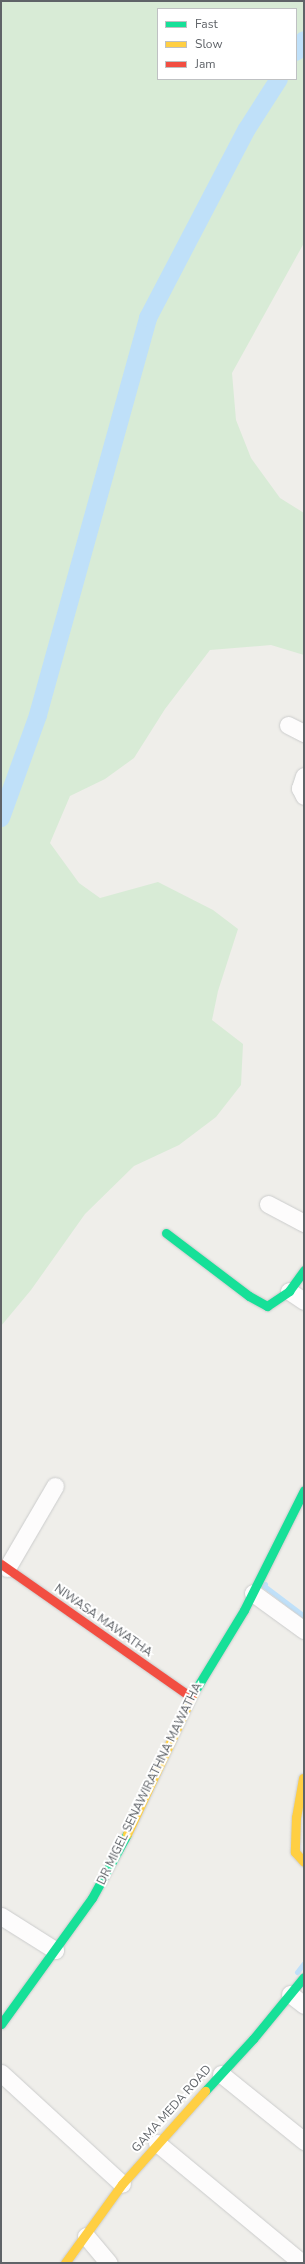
<!DOCTYPE html>
<style>
body{margin:0}
#map{position:relative;width:305px;height:2264px;overflow:hidden;background:#efeeea;font-family:"Nunito Sans",sans-serif}
div>[style]{position:absolute}
.green>*{inset:0;background:#d8ebd6}
.stream>*{height:5px;margin:-2.5px;padding:0 2.5px;transform-origin:2.5px;border-radius:2.5px;background:#bfe0f9}
.canal>*{height:18px;margin:-9px;padding:0 9px;transform-origin:9px;border-radius:9px;background:#bfe0f9}
.roads{filter:drop-shadow(0 0 1px #cbcccc) drop-shadow(0 0 1px #cbcccc)}
.street>*{height:17px;margin:-8.5px;padding:0 8.5px;transform-origin:8.5px;border-radius:8.5px;background:#fdfcfc}
.fast>*{height:9px;margin:-4.5px;padding:0 4.5px;transform-origin:4.5px;border-radius:4.5px;background:#16e098}
.slow>*{height:9px;margin:-4.5px;padding:0 4.5px;transform-origin:4.5px;border-radius:4.5px;background:#ffcf43}
.jam>*{height:9px;margin:-4.5px;padding:0 4.5px;transform-origin:4.5px;border-radius:4.5px;background:#f24e42}
span{translate:-50% -50%;white-space:nowrap;text-align:center;line-height:1.15;-webkit-text-stroke:4px #fff;paint-order:stroke}
.street-label{font-size:12px;color:#5f6368}
.frame{position:absolute;inset:0;border:2px solid #5f6368;pointer-events:none}
.legend{position:absolute;left:157px;top:8px;width:140px;height:72px;box-sizing:border-box;background:#fff;border:1px solid #bfc1c3;margin:0;padding:5px 7px;list-style:none;font-size:12px;color:#5f6368}
.legend li{display:flex;align-items:center;gap:8px;height:20px}
.legend b{width:20px;border:1px solid #bfc1c3}
</style>
<div id="map">
<div class="green">
<i style="clip-path:polygon(evenodd,1px 1px,304px 1px,304px 243px,232px 373px,236px 420px,251px 458px,280px 498px,304px 513px,304px 655px,271px 645px,210px 650px,165px 709px,134px 758px,105px 779px,70px 796px,50px 843px,79px 883px,100px 898px,158px 882px,213px 910px,238px 929px,218px 991px,212px 1020px,243px 1044px,241px 1085px,216px 1117px,179px 1145px,134px 1166px,85px 1214px,31px 1290px,1px 1326px,1px 1px,158px 9px,296px 9px,296px 79px,158px 79px,158px 9px)"></i>
</div>
<div class="stream">
<i style="left:265px;top:1584px;width:2px;rotate:153deg"></i>
<i style="left:263px;top:1585px;width:51px;rotate:37.1deg"></i>
<i style="left:297px;top:1972px;width:11px;rotate:-52deg"></i>
</div>
<div class="canal">
<i style="left:296px;top:52px;width:14px;rotate:-56deg"></i>
<i style="left:1px;top:818px;width:109px;rotate:-70.2deg"></i>
<i style="left:38px;top:715px;width:412px;rotate:-74.5deg"></i>
<i style="left:148px;top:318px;width:213px;rotate:-62.4deg"></i>
<i style="left:247px;top:129px;width:59px;rotate:-57.4deg"></i>
</div>
<div class="roads">
<div class="street">
<i style="left:288px;top:725px;width:18px;rotate:27deg"></i>
<i style="left:304px;top:776px;width:13px;rotate:108deg"></i>
<i style="left:300px;top:788px;width:9px;rotate:63deg"></i>
<i style="left:268px;top:1204px;width:41px;rotate:27.8deg"></i>
<i style="left:289px;top:1291px;width:18px;rotate:34deg"></i>
<i style="left:7px;top:1568px;width:95px;rotate:-59.7deg"></i>
<i style="left:253px;top:1593px;width:63px;rotate:36deg"></i>
<i style="left:1px;top:1916px;width:64px;rotate:32.2deg"></i>
<i style="left:290px;top:1994px;width:18px;rotate:38deg"></i>
<i style="left:1px;top:2073px;width:164px;rotate:42.5deg"></i>
<i style="left:221px;top:2074px;width:107px;rotate:38.9deg"></i>
<i style="left:157px;top:2143px;width:188px;rotate:39.6deg"></i>
<i style="left:86px;top:2236px;width:35px;rotate:50deg"></i>
</div>
<div class="fast">
<i style="left:166px;top:1233px;width:104px;rotate:37.2deg"></i>
<i style="left:249px;top:1296px;width:21px;rotate:29deg"></i>
<i style="left:267px;top:1306px;width:27px;rotate:-34deg"></i>
<i style="left:289px;top:1291px;width:26px;rotate:-54deg"></i>
<i style="left:193px;top:1694px;width:98px;rotate:-58.7deg"></i>
<i style="left:244px;top:1610px;width:134px;rotate:-63.4deg"></i>
<i style="left:1px;top:2024px;width:155px;rotate:-54.2deg"></i>
<i style="left:92px;top:1898px;width:73px;rotate:-61.3deg"></i>
<i style="left:205px;top:2091px;width:71px;rotate:-47.3deg"></i>
<i style="left:253px;top:2039px;width:80px;rotate:-50.6deg"></i>
</div>
<div class="slow">
<i style="left:303px;top:1778px;width:40px;rotate:100deg"></i>
<i style="left:296px;top:1817px;width:35px;rotate:92deg"></i>
<i style="left:295px;top:1852px;width:13px;rotate:48deg"></i>
<i style="left:127px;top:1834px;width:155px;rotate:-64.8deg"></i>
<i style="left:65px;top:2263px;width:97px;rotate:-54.2deg"></i>
<i style="left:122px;top:2184px;width:125px;rotate:-48.3deg"></i>
</div>
<div class="jam">
<i style="left:1px;top:1564px;width:232px;rotate:35deg"></i>
</div>
</div>
<div class="street-label">
<span style="left:103px;top:1621px;rotate:35deg">NIWASA MAWATHA</span>
<span style="left:150px;top:1784px;rotate:-64deg">DR MIGEL SENAWIRATHNA MAWATHA</span>
<span style="left:172px;top:2109px;rotate:-48deg">GAMA MEDA ROAD</span>
</div>
<div class="frame"></div>
<ul class="legend">
<li><b style="height:5px;background:#16e098"></b>Fast</li>
<li><b style="height:5px;background:#ffcf43"></b>Slow</li>
<li><b style="height:5px;background:#f24e42"></b>Jam</li>
</ul>
</div>
